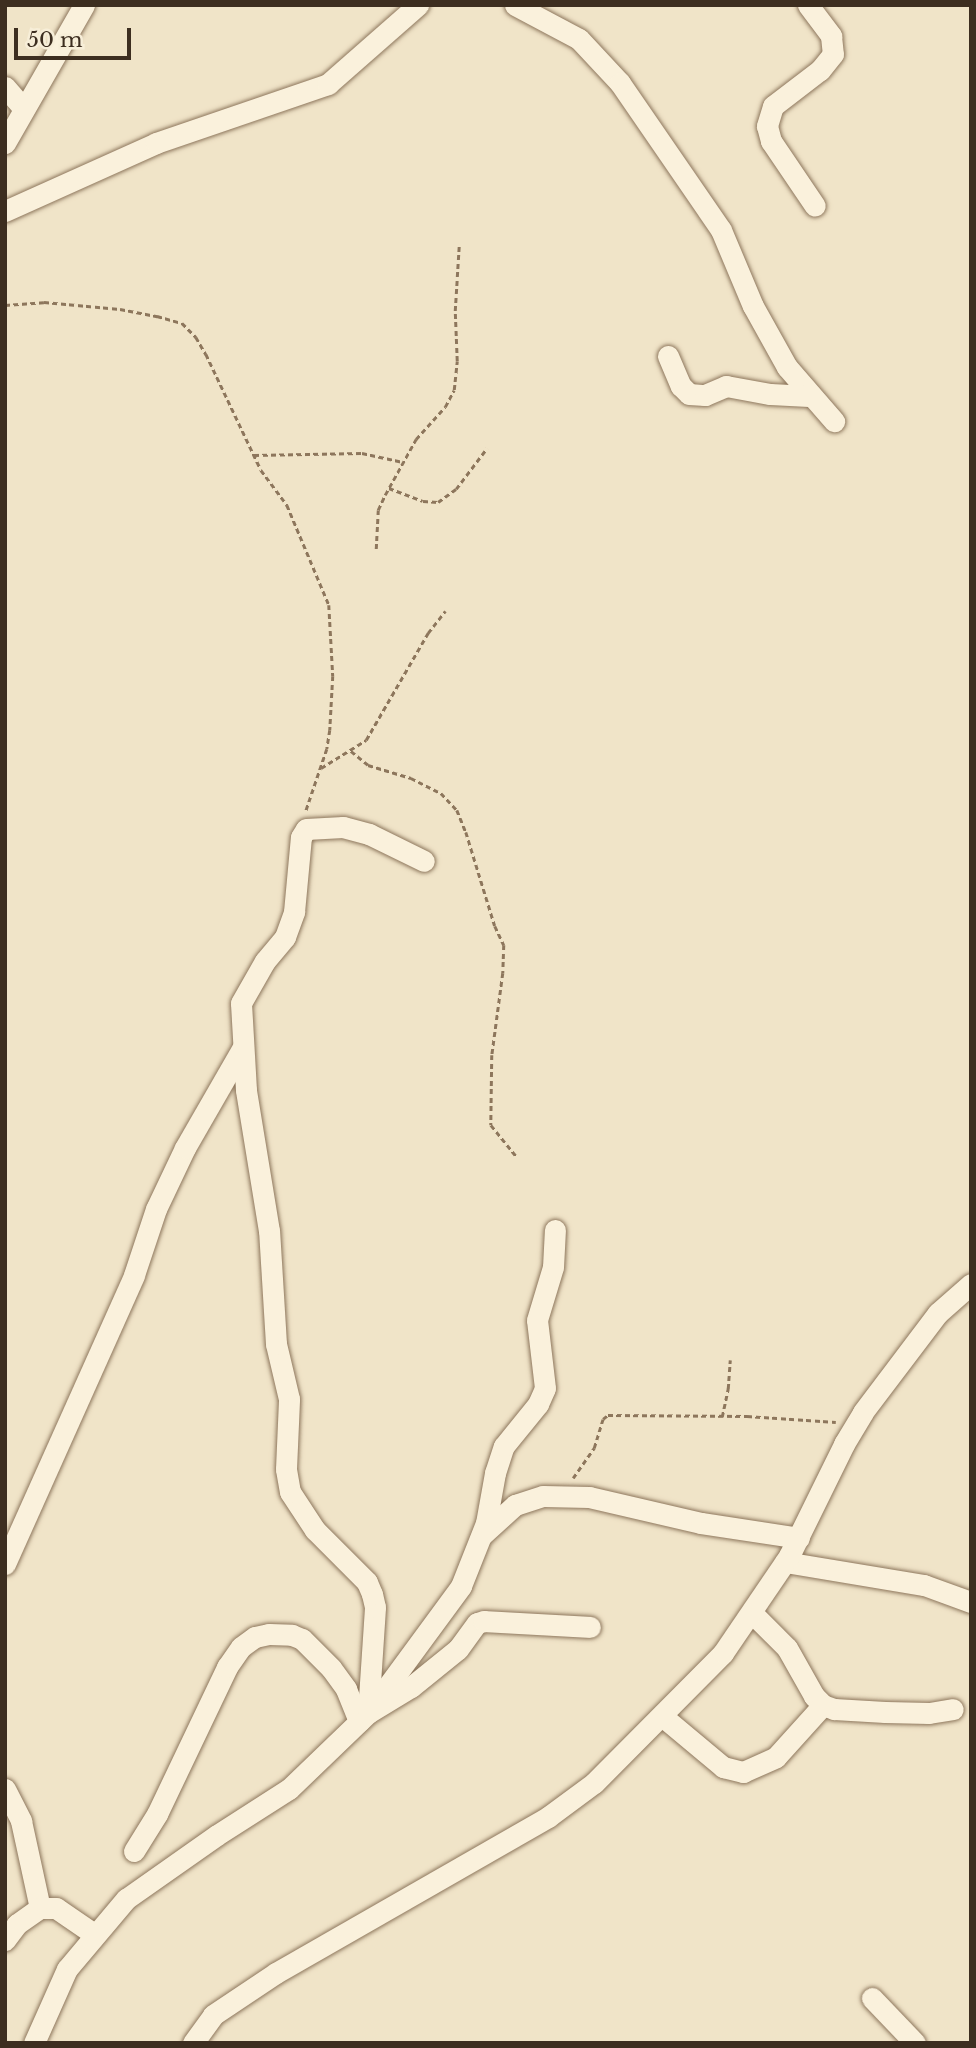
<!DOCTYPE html>
<style>
body{margin:0}
#map{position:relative;width:976px;height:2048px;overflow:hidden;background:#f0e4c8;font-family:"Libre Baskerville",serif}
div>[style]{position:absolute}
.path>*{height:2.5px;margin-top:-1.25px;transform-origin:0;background:repeating-linear-gradient(90deg,#8d765c 0 5px,transparent 0 8.5px)}
.roads{filter:drop-shadow(0 0 2px #8d765c) drop-shadow(0 0 2px #8d765c)}
.minor>*{height:21px;margin:-10.5px;padding:0 10.5px;transform-origin:10.5px;border-radius:10.5px;background:#faf1dc}
span{translate:-50% -50%;white-space:nowrap;text-align:center;line-height:1.15;-webkit-text-stroke:5px #f7eed8;paint-order:stroke}
.frame{position:absolute;inset:0;border:7px solid #3d2e20;pointer-events:none}
.scale{position:absolute;left:14px;top:28px;width:117px;height:32px;box-sizing:border-box;border:4px solid #3d2e20;border-top:0;padding-left:9px;font-size:21px;line-height:24px;white-space:nowrap;color:#3d2e20;-webkit-text-stroke:5px #f7eed8;paint-order:stroke}
</style>
<div id="map">
<div class="path">
<i style="left:5px;top:305px;width:39px;rotate:-4deg"></i>
<i style="left:44px;top:302px;width:76px;rotate:5.3deg"></i>
<i style="left:120px;top:309px;width:38px;rotate:11deg"></i>
<i style="left:157px;top:316px;width:26px;rotate:16deg"></i>
<i style="left:182px;top:323px;width:20px;rotate:45deg"></i>
<i style="left:196px;top:337px;width:20px;rotate:60deg"></i>
<i style="left:206px;top:354px;width:128px;rotate:64.6deg"></i>
<i style="left:261px;top:470px;width:44px;rotate:53.4deg"></i>
<i style="left:287px;top:505px;width:108px;rotate:67.2deg"></i>
<i style="left:329px;top:605px;width:71px;rotate:86.8deg"></i>
<i style="left:333px;top:676px;width:54px;rotate:93.2deg"></i>
<i style="left:330px;top:730px;width:19px;rotate:99deg"></i>
<i style="left:327px;top:749px;width:65px;rotate:108.7deg"></i>
<i style="left:254px;top:455px;width:108px;rotate:-1.1deg"></i>
<i style="left:362px;top:453px;width:42px;rotate:12.4deg"></i>
<i style="left:389px;top:488px;width:36px;rotate:21deg"></i>
<i style="left:423px;top:501px;width:15px;rotate:4deg"></i>
<i style="left:438px;top:502px;width:22px;rotate:-36deg"></i>
<i style="left:456px;top:489px;width:51px;rotate:-52.9deg"></i>
<i style="left:376px;top:549px;width:39px;rotate:-87deg"></i>
<i style="left:378px;top:510px;width:17px;rotate:-65deg"></i>
<i style="left:385px;top:495px;width:64px;rotate:-61deg"></i>
<i style="left:416px;top:439px;width:43px;rotate:-47.8deg"></i>
<i style="left:445px;top:407px;width:19px;rotate:-62deg"></i>
<i style="left:454px;top:390px;width:29px;rotate:-84deg"></i>
<i style="left:457px;top:361px;width:50px;rotate:-92.3deg"></i>
<i style="left:455px;top:311px;width:66px;rotate:-86.5deg"></i>
<i style="left:351px;top:751px;width:22px;rotate:39deg"></i>
<i style="left:368px;top:765px;width:45px;rotate:16.8deg"></i>
<i style="left:411px;top:778px;width:34px;rotate:27deg"></i>
<i style="left:441px;top:793px;width:23px;rotate:47deg"></i>
<i style="left:457px;top:810px;width:24px;rotate:68deg"></i>
<i style="left:466px;top:832px;width:98px;rotate:72.9deg"></i>
<i style="left:495px;top:926px;width:21px;rotate:65deg"></i>
<i style="left:504px;top:945px;width:28px;rotate:92deg"></i>
<i style="left:503px;top:973px;width:83px;rotate:97.6deg"></i>
<i style="left:492px;top:1055px;width:70px;rotate:90.8deg"></i>
<i style="left:491px;top:1125px;width:40px;rotate:51deg"></i>
<i style="left:321px;top:768px;width:53px;rotate:-31.9deg"></i>
<i style="left:366px;top:740px;width:124px;rotate:-59.9deg"></i>
<i style="left:428px;top:633px;width:28px;rotate:-52deg"></i>
<i style="left:722px;top:1417px;width:29px;rotate:-78deg"></i>
<i style="left:728px;top:1389px;width:29px;rotate:-86deg"></i>
<i style="left:573px;top:1478px;width:37px;rotate:-55deg"></i>
<i style="left:594px;top:1448px;width:30px;rotate:-73deg"></i>
<i style="left:603px;top:1419px;width:6px;rotate:-39deg"></i>
<i style="left:608px;top:1415px;width:139px;rotate:0.4deg"></i>
<i style="left:747px;top:1416px;width:89px;rotate:3.9deg"></i>
</div>
<div class="roads">
<div class="minor">
<i style="left:515px;top:5px;width:72px;rotate:28deg"></i>
<i style="left:579px;top:39px;width:60px;rotate:47deg"></i>
<i style="left:620px;top:83px;width:178px;rotate:55.5deg"></i>
<i style="left:721px;top:230px;width:82px;rotate:67.2deg"></i>
<i style="left:753px;top:306px;width:70px;rotate:60.9deg"></i>
<i style="left:787px;top:367px;width:72px;rotate:49deg"></i>
<i style="left:808px;top:5px;width:39px;rotate:53deg"></i>
<i style="left:831px;top:36px;width:18px;rotate:84deg"></i>
<i style="left:833px;top:54px;width:21px;rotate:129deg"></i>
<i style="left:820px;top:70px;width:59px;rotate:142.5deg"></i>
<i style="left:773px;top:106px;width:21px;rotate:107deg"></i>
<i style="left:767px;top:126px;width:16px;rotate:75deg"></i>
<i style="left:771px;top:141px;width:78px;rotate:55.9deg"></i>
<i style="left:5px;top:87px;width:29px;rotate:49deg"></i>
<i style="left:5px;top:143px;width:159px;rotate:-60.2deg"></i>
<i style="left:5px;top:211px;width:166px;rotate:-24.2deg"></i>
<i style="left:156px;top:143px;width:182px;rotate:-18.9deg"></i>
<i style="left:328px;top:84px;width:120px;rotate:-41.3deg"></i>
<i style="left:668px;top:356px;width:33px;rotate:67deg"></i>
<i style="left:681px;top:386px;width:11px;rotate:45deg"></i>
<i style="left:689px;top:394px;width:16px;rotate:4deg"></i>
<i style="left:705px;top:395px;width:23px;rotate:-23deg"></i>
<i style="left:726px;top:386px;width:45px;rotate:10.3deg"></i>
<i style="left:770px;top:394px;width:39px;rotate:3deg"></i>
<i style="left:482px;top:1535px;width:45px;rotate:-42.3deg"></i>
<i style="left:515px;top:1505px;width:29px;rotate:-18deg"></i>
<i style="left:543px;top:1496px;width:46px;rotate:1.2deg"></i>
<i style="left:589px;top:1497px;width:115px;rotate:13.1deg"></i>
<i style="left:701px;top:1523px;width:99px;rotate:8.7deg"></i>
<i style="left:785px;top:1562px;width:141px;rotate:9.4deg"></i>
<i style="left:924px;top:1585px;width:50px;rotate:19.9deg"></i>
<i style="left:5px;top:1564px;width:316px;rotate:-65.9deg"></i>
<i style="left:134px;top:1275px;width:70px;rotate:-71.6deg"></i>
<i style="left:156px;top:1209px;width:68px;rotate:-64.6deg"></i>
<i style="left:185px;top:1148px;width:116px;rotate:-60.1deg"></i>
<i style="left:752px;top:1613px;width:49px;rotate:45deg"></i>
<i style="left:787px;top:1648px;width:55px;rotate:60.6deg"></i>
<i style="left:814px;top:1696px;width:13px;rotate:45deg"></i>
<i style="left:823px;top:1705px;width:12px;rotate:20deg"></i>
<i style="left:834px;top:1709px;width:51px;rotate:3.4deg"></i>
<i style="left:885px;top:1712px;width:44px;rotate:1.3deg"></i>
<i style="left:929px;top:1713px;width:24px;rotate:-9deg"></i>
<i style="left:373px;top:1706px;width:149px;rotate:-53.7deg"></i>
<i style="left:461px;top:1586px;width:68px;rotate:-68.4deg"></i>
<i style="left:486px;top:1523px;width:51px;rotate:-79.8deg"></i>
<i style="left:495px;top:1473px;width:28px;rotate:-72deg"></i>
<i style="left:504px;top:1446px;width:54px;rotate:-51deg"></i>
<i style="left:538px;top:1404px;width:17px;rotate:-66deg"></i>
<i style="left:545px;top:1388px;width:68px;rotate:-96.7deg"></i>
<i style="left:537px;top:1320px;width:55px;rotate:-73.2deg"></i>
<i style="left:553px;top:1267px;width:37px;rotate:-87deg"></i>
<i style="left:368px;top:1713px;width:106px;rotate:-86.2deg"></i>
<i style="left:375px;top:1607px;width:13px;rotate:-103deg"></i>
<i style="left:372px;top:1594px;width:13px;rotate:-113deg"></i>
<i style="left:367px;top:1582px;width:74px;rotate:-135deg"></i>
<i style="left:315px;top:1530px;width:45px;rotate:-123.3deg"></i>
<i style="left:290px;top:1492px;width:23px;rotate:-100deg"></i>
<i style="left:286px;top:1469px;width:70px;rotate:-87.5deg"></i>
<i style="left:289px;top:1399px;width:57px;rotate:-103.3deg"></i>
<i style="left:276px;top:1344px;width:113px;rotate:-93.5deg"></i>
<i style="left:269px;top:1231px;width:143px;rotate:-99.3deg"></i>
<i style="left:246px;top:1090px;width:87px;rotate:-93.3deg"></i>
<i style="left:241px;top:1003px;width:48px;rotate:-60.3deg"></i>
<i style="left:265px;top:961px;width:31px;rotate:-50deg"></i>
<i style="left:285px;top:937px;width:27px;rotate:-70deg"></i>
<i style="left:294px;top:912px;width:75px;rotate:-84.7deg"></i>
<i style="left:301px;top:837px;width:9px;rotate:-58deg"></i>
<i style="left:306px;top:829px;width:37px;rotate:-3deg"></i>
<i style="left:343px;top:827px;width:27px;rotate:15deg"></i>
<i style="left:369px;top:834px;width:61px;rotate:26.1deg"></i>
<i style="left:662px;top:1716px;width:80px;rotate:39.9deg"></i>
<i style="left:723px;top:1767px;width:21px;rotate:14deg"></i>
<i style="left:743px;top:1772px;width:36px;rotate:-24deg"></i>
<i style="left:776px;top:1757px;width:70px;rotate:-47.9deg"></i>
<i style="left:5px;top:1789px;width:36px;rotate:63deg"></i>
<i style="left:21px;top:1821px;width:89px;rotate:77.7deg"></i>
<i style="left:134px;top:1851px;width:44px;rotate:-58.1deg"></i>
<i style="left:157px;top:1814px;width:163px;rotate:-64.5deg"></i>
<i style="left:227px;top:1667px;width:24px;rotate:-55deg"></i>
<i style="left:241px;top:1647px;width:17px;rotate:-36deg"></i>
<i style="left:255px;top:1637px;width:14px;rotate:-12deg"></i>
<i style="left:269px;top:1634px;width:23px;rotate:2deg"></i>
<i style="left:292px;top:1635px;width:11px;rotate:22deg"></i>
<i style="left:302px;top:1639px;width:41px;rotate:45deg"></i>
<i style="left:331px;top:1668px;width:26px;rotate:54deg"></i>
<i style="left:346px;top:1689px;width:35px;rotate:68deg"></i>
<i style="left:5px;top:1940px;width:20px;rotate:-53deg"></i>
<i style="left:17px;top:1924px;width:28px;rotate:-35deg"></i>
<i style="left:40px;top:1908px;width:16px"></i>
<i style="left:56px;top:1908px;width:46px;rotate:34.4deg"></i>
<i style="left:872px;top:1998px;width:62px;rotate:46.3deg"></i>
<i style="left:34px;top:2043px;width:81px;rotate:-66deg"></i>
<i style="left:67px;top:1969px;width:92px;rotate:-49.9deg"></i>
<i style="left:126px;top:1899px;width:111px;rotate:-35.1deg"></i>
<i style="left:217px;top:1835px;width:85px;rotate:-32.6deg"></i>
<i style="left:289px;top:1789px;width:110px;rotate:-43.9deg"></i>
<i style="left:368px;top:1713px;width:50px;rotate:-31.2deg"></i>
<i style="left:411px;top:1687px;width:60px;rotate:-39deg"></i>
<i style="left:458px;top:1649px;width:32px;rotate:-54deg"></i>
<i style="left:477px;top:1623px;width:7px;rotate:-16deg"></i>
<i style="left:484px;top:1621px;width:106px;rotate:3.2deg"></i>
<i style="left:193px;top:2043px;width:34px;rotate:-54deg"></i>
<i style="left:213px;top:2015px;width:76px;rotate:-33.7deg"></i>
<i style="left:276px;top:1973px;width:314px;rotate:-29.8deg"></i>
<i style="left:548px;top:1817px;width:57px;rotate:-36.5deg"></i>
<i style="left:594px;top:1783px;width:183px;rotate:-45.2deg"></i>
<i style="left:723px;top:1653px;width:117px;rotate:-55.8deg"></i>
<i style="left:789px;top:1556px;width:125px;rotate:-63.8deg"></i>
<i style="left:844px;top:1444px;width:37px;rotate:-59deg"></i>
<i style="left:863px;top:1412px;width:124px;rotate:-52.9deg"></i>
<i style="left:938px;top:1313px;width:44px;rotate:-41.3deg"></i>
</div>
</div>
<div class="frame"></div>
<div class="scale">50 m</div>
</div>
